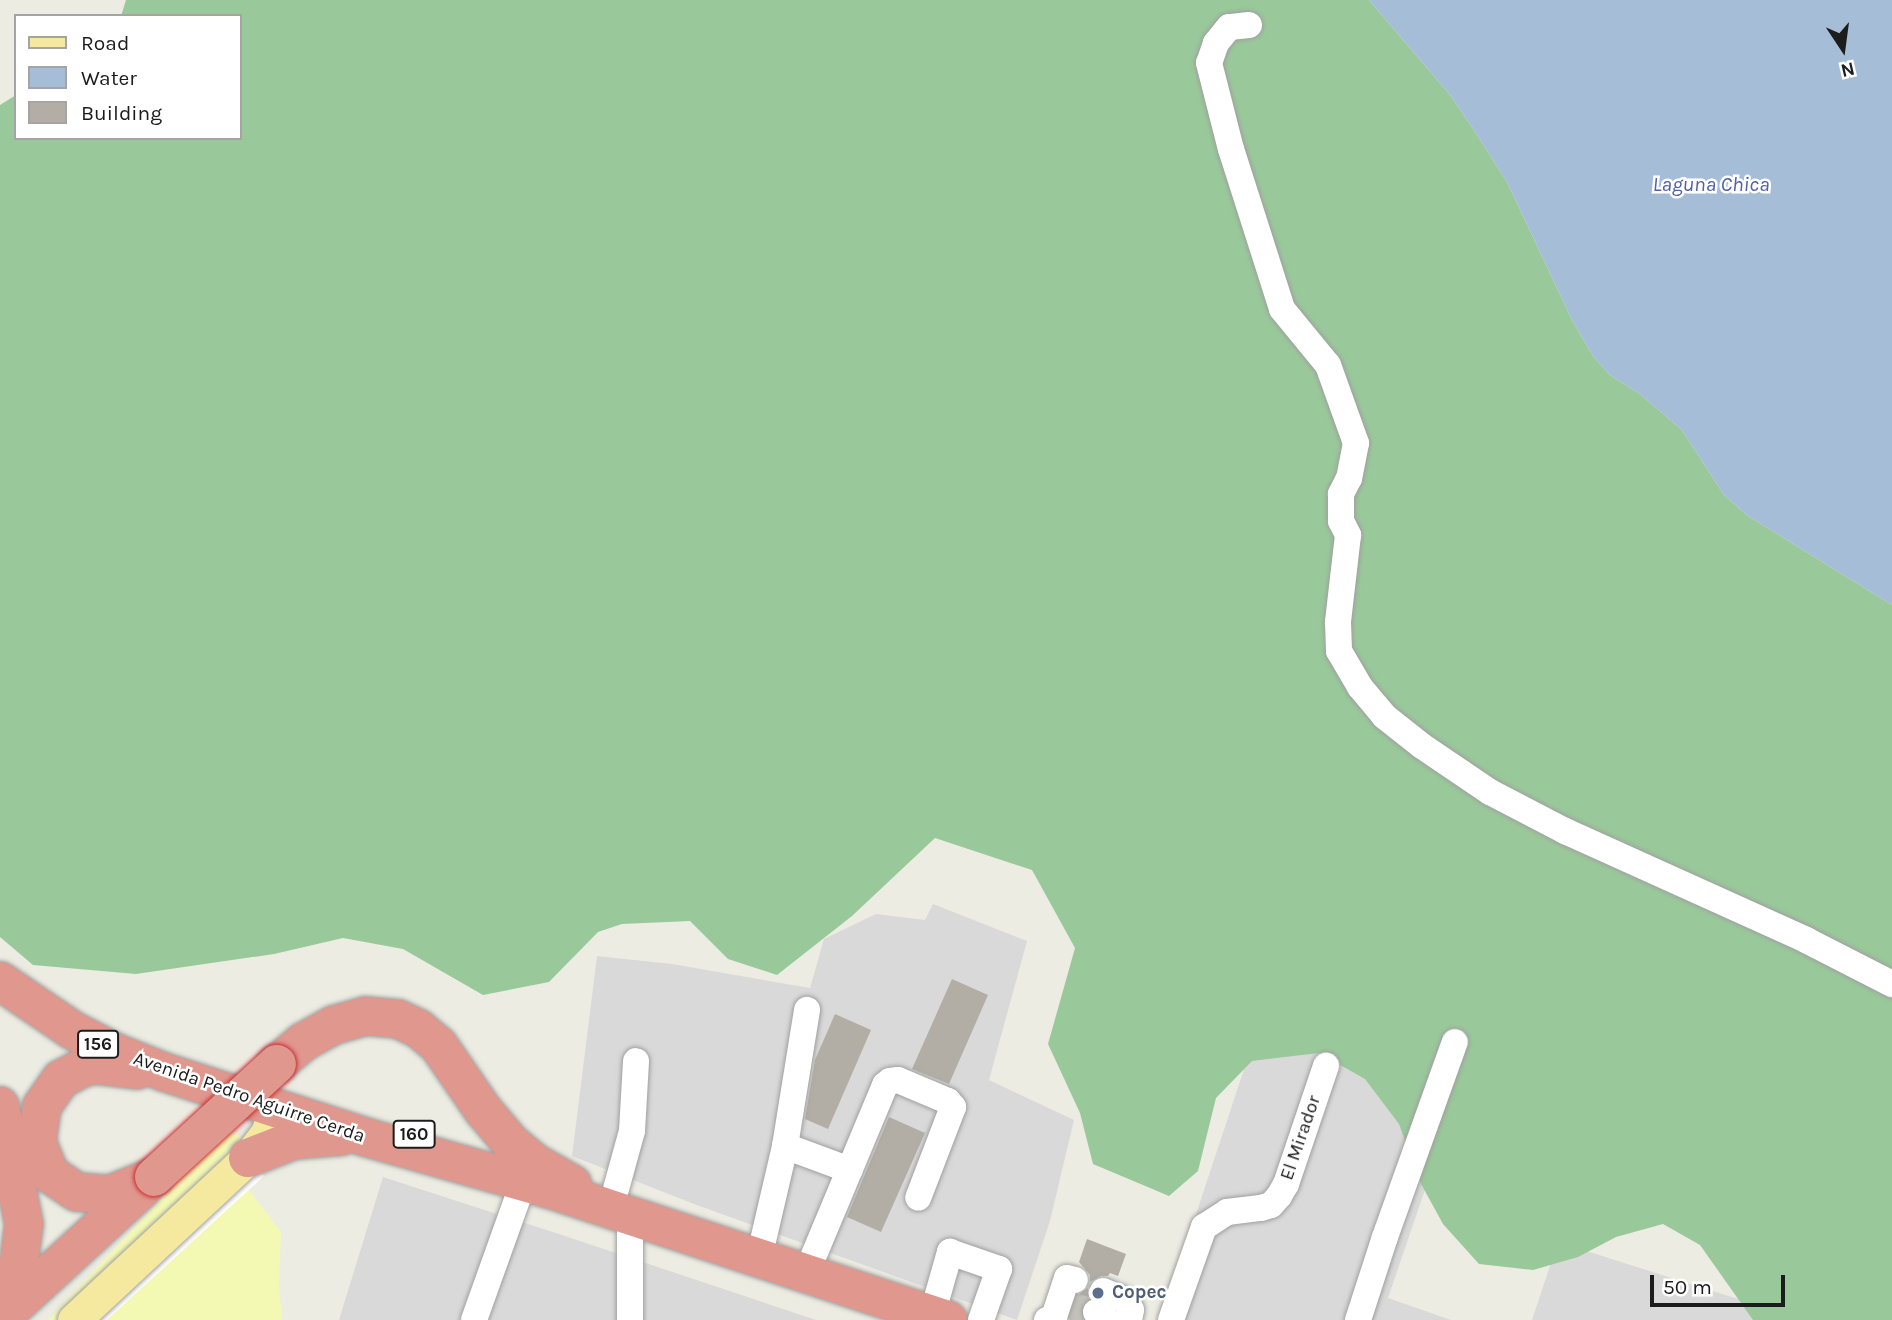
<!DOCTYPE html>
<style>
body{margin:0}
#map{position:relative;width:1892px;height:1320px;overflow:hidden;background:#edece2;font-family:Karla,sans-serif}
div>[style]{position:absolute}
.residential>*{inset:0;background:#dad9d9}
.forest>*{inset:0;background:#99c99a}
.sand>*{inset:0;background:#f3f9b3}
.water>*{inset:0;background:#a5bdd7}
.pier>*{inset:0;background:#fff}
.building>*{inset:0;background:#b2aea5}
.minor-tunnel>*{height:26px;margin-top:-13px;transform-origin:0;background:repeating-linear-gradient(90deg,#c3c2ba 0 26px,transparent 0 39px)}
.roads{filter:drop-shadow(0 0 2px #a0a0a0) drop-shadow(0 0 2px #a0a0a0)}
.minor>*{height:26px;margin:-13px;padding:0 13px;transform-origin:13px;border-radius:13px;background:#fff}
.major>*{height:33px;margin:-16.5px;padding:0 16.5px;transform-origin:16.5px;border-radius:16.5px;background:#f5e99f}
.highway>*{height:38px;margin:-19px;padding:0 19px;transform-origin:19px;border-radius:19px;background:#df978e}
.bridges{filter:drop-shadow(0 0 2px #ca3036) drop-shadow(0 0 2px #ca3036)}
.highway-bridge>*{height:38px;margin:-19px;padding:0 19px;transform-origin:19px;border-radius:19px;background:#df978e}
.dots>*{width:19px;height:19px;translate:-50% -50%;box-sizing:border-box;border:4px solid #fff;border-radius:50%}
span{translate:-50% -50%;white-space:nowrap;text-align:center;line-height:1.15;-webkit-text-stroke:5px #fff;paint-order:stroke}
.shield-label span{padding:2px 5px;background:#fff;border:2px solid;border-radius:5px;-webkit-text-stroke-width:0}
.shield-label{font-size:18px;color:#1c1c1c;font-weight:700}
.street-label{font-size:19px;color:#1c1c1c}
.service-label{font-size:19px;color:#4e5e75;font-weight:700}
.left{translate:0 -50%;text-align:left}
.water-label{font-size:21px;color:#5061a4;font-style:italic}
.legend{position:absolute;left:14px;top:14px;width:228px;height:126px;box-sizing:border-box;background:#fff;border:2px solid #a4a4a4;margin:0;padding:9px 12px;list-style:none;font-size:21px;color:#1c1c1c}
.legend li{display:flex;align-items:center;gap:14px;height:35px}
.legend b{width:35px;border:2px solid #a4a4a4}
.north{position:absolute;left:1808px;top:14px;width:70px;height:70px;-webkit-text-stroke:5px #fff;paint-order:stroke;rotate:167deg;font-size:19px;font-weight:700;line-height:28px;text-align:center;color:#1c1c1c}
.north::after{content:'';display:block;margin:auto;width:24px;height:32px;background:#1c1c1c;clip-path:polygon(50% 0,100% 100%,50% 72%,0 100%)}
.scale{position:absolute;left:1650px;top:1275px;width:135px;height:32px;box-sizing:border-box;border:4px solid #1c1c1c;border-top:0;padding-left:9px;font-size:21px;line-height:24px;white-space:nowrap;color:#1c1c1c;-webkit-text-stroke:5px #fff;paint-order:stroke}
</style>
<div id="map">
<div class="residential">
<i style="clip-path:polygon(933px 904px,1027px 941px,989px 1080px,1074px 1120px,1050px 1221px,1017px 1320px,694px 1204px,572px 1156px,597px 956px,672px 964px,810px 988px,824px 939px,876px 914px,925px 920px)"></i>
<i style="clip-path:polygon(1315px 1013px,1453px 1108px,1388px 1298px,1451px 1320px,1161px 1320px,1256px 1033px)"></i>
<i style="clip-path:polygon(383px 1177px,562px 1235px,816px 1320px,339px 1320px)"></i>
<i style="clip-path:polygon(1558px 1242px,1760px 1306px,1756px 1320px,1532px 1320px)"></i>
</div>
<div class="forest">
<i style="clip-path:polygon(126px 0,1369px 0,1450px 95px,1474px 130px,1507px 182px,1572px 320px,1593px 356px,1610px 375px,1640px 394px,1682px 430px,1724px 495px,1748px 516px,1892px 605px,1892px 1320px,1753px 1320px,1700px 1245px,1663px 1224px,1616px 1237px,1578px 1257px,1533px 1270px,1479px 1264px,1443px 1224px,1420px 1182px,1399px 1124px,1365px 1079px,1319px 1053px,1252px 1061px,1216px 1098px,1198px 1171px,1169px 1196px,1093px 1164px,1080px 1113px,1048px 1044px,1075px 948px,1032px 870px,935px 838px,852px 916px,777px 975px,728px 959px,690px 921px,622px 924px,598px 932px,549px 982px,483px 995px,403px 949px,343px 938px,274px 954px,136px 974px,33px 965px,0 937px,0 105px,16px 95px,16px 138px,240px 138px,240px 16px,121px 16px)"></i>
</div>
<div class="sand">
<i style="clip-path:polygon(228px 1128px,241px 1137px,239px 1177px,281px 1232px,279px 1285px,282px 1320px,48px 1320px)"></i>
</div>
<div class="water">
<i style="clip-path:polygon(1369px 0,1892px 0,1892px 605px,1748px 516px,1724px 495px,1682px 430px,1640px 394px,1610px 375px,1593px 356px,1572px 320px,1507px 182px,1474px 130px,1450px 95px)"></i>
</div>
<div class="pier">
<i style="clip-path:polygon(241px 1151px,264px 1176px,107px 1320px,56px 1320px)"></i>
</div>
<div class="building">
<i style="clip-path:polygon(952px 979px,988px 995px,949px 1084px,912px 1069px)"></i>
<i style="clip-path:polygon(835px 1014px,871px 1030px,828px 1129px,805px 1119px,815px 1060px)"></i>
<i style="clip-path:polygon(889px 1117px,925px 1133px,881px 1232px,847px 1217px)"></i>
<i style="clip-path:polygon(1087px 1239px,1126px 1254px,1118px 1276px,1110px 1273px,1108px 1276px,1101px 1276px,1090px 1282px,1090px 1275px,1079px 1262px)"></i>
<i style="clip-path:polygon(1088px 1288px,1089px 1298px,1081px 1310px,1083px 1320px,1070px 1320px,1078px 1295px)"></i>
</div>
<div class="minor-tunnel">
<i style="left:1066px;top:1305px;width:31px;rotate:13deg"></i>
</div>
<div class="roads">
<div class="minor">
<i style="left:1249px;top:25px;width:20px;rotate:174deg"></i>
<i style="left:1229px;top:27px;width:21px;rotate:129deg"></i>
<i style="left:1216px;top:43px;width:21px;rotate:109deg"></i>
<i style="left:1209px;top:63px;width:89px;rotate:75.7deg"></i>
<i style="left:1231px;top:149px;width:168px;rotate:72.3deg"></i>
<i style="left:1282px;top:309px;width:72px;rotate:50.6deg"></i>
<i style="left:1328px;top:365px;width:83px;rotate:70.3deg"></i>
<i style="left:1356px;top:443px;width:36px;rotate:101deg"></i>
<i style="left:1349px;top:478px;width:18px;rotate:117deg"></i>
<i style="left:1341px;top:494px;width:27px;rotate:90deg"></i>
<i style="left:1341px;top:521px;width:16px;rotate:63deg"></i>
<i style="left:1348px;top:535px;width:88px;rotate:96.6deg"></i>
<i style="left:1338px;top:622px;width:29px;rotate:88deg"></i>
<i style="left:1339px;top:651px;width:42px;rotate:59.7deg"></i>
<i style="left:1360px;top:687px;width:38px;rotate:50deg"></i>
<i style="left:1384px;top:716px;width:48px;rotate:38.3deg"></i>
<i style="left:1422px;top:746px;width:82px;rotate:34.1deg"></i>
<i style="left:1490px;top:792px;width:85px;rotate:27.5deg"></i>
<i style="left:1565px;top:831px;width:265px;rotate:24.3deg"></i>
<i style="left:1806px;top:940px;width:97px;rotate:27.1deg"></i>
<i style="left:785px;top:1146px;width:69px;rotate:20.3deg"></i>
<i style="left:616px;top:1189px;width:60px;rotate:-74.6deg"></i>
<i style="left:632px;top:1131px;width:70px;rotate:-86.7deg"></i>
<i style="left:759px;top:1258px;width:115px;rotate:-76.9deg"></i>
<i style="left:785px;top:1146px;width:138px;rotate:-80.8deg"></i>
<i style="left:806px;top:1274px;width:205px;rotate:-67.3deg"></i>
<i style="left:885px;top:1085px;width:6px;rotate:-39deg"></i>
<i style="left:890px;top:1081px;width:8px;rotate:-7deg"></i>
<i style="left:898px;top:1080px;width:54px;rotate:22.8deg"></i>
<i style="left:948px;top:1101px;width:8px;rotate:50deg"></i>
<i style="left:953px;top:1107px;width:97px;rotate:111deg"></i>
<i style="left:1103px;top:1291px;width:25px;rotate:23deg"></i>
<i style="left:1126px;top:1301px;width:10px;rotate:61deg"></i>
<i style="left:1131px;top:1310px;width:10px;rotate:101deg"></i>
<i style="left:1096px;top:1312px;width:14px;rotate:36deg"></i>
<i style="left:932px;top:1315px;width:66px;rotate:-74.1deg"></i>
<i style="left:950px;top:1252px;width:52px;rotate:19.1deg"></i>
<i style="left:999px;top:1269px;width:54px;rotate:109.4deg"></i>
<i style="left:474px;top:1320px;width:145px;rotate:-70.3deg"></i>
<i style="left:630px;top:1320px;width:104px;rotate:-90deg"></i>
<i style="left:1047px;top:1320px;width:8px;rotate:-23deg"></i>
<i style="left:1054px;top:1317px;width:41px;rotate:-71.6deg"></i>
<i style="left:1067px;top:1278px;width:8px;rotate:14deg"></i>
<i style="left:1171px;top:1320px;width:99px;rotate:-70.5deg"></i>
<i style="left:1204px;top:1227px;width:27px;rotate:-33deg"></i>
<i style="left:1227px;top:1212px;width:34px;rotate:-7deg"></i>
<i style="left:1261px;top:1208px;width:10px;rotate:-17deg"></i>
<i style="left:1271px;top:1205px;width:12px;rotate:-48deg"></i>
<i style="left:1279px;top:1196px;width:14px;rotate:-60deg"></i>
<i style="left:1286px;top:1184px;width:125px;rotate:-71.3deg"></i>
<i style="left:1358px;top:1320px;width:87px;rotate:-72deg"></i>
<i style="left:1385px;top:1237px;width:207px;rotate:-70.3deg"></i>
</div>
<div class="major">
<i style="left:74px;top:1320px;width:238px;rotate:-43deg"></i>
<i style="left:248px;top:1158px;width:34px;rotate:-53deg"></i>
<i style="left:268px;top:1131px;width:24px;rotate:-75deg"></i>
</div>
<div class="highway">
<i style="left:0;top:981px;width:87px;rotate:34.2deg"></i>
<i style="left:72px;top:1030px;width:50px;rotate:27.6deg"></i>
<i style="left:116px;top:1053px;width:52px;rotate:21.6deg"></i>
<i style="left:164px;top:1072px;width:211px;rotate:17.9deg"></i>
<i style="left:365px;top:1137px;width:191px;rotate:15.8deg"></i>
<i style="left:549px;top:1189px;width:420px;rotate:18.2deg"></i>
<i style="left:277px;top:1064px;width:34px;rotate:-40deg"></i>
<i style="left:303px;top:1042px;width:35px;rotate:-29deg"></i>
<i style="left:334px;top:1025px;width:32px;rotate:-16deg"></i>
<i style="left:365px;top:1016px;width:33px;rotate:5deg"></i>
<i style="left:398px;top:1019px;width:23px;rotate:25deg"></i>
<i style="left:419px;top:1029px;width:26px;rotate:40deg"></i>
<i style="left:439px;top:1046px;width:78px;rotate:55.5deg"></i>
<i style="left:483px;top:1110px;width:43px;rotate:49.7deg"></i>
<i style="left:511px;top:1143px;width:31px;rotate:40deg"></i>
<i style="left:535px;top:1163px;width:43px;rotate:29.6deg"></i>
<i style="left:137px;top:1070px;width:41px;rotate:-173deg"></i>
<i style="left:96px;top:1065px;width:12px;rotate:171deg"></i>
<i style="left:84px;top:1067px;width:26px;rotate:152deg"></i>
<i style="left:61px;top:1079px;width:33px;rotate:125deg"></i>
<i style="left:42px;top:1106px;width:36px;rotate:98deg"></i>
<i style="left:37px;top:1142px;width:35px;rotate:68deg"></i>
<i style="left:50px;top:1174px;width:32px;rotate:34deg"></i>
<i style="left:77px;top:1192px;width:32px;rotate:5deg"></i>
<i style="left:109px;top:1195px;width:48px;rotate:-21.8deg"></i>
<i style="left:0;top:1106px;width:120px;rotate:78.5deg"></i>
<i style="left:24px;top:1224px;width:45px;rotate:97.6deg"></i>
<i style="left:18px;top:1269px;width:43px;rotate:114.8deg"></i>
<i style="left:248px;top:1158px;width:49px;rotate:-21.4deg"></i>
<i style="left:294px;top:1140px;width:48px;rotate:-4.8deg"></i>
<i style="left:0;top:1319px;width:194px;rotate:-42.5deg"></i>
</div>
</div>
<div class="bridges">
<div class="highway-bridge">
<i style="left:154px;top:1177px;width:167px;rotate:-42.6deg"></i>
</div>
</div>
<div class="dots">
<i style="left:1098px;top:1293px;background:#5c6f8a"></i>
</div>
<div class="shield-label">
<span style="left:98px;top:1044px">156</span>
<span style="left:414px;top:1134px">160</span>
</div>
<div class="street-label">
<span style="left:249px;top:1098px;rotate:19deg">Avenida Pedro Aguirre Cerda</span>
<span style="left:1301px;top:1138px;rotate:-71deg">El Mirador</span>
</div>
<div class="service-label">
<span class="left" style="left:1112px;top:1293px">Copec</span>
</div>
<div class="water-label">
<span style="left:1711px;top:184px">Laguna Chica</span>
</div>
<ul class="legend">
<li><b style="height:9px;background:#f5e99f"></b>Road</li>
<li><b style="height:19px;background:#a5bdd7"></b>Water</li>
<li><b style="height:19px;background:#b2aea5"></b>Building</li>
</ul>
<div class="north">N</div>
<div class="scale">50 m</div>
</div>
